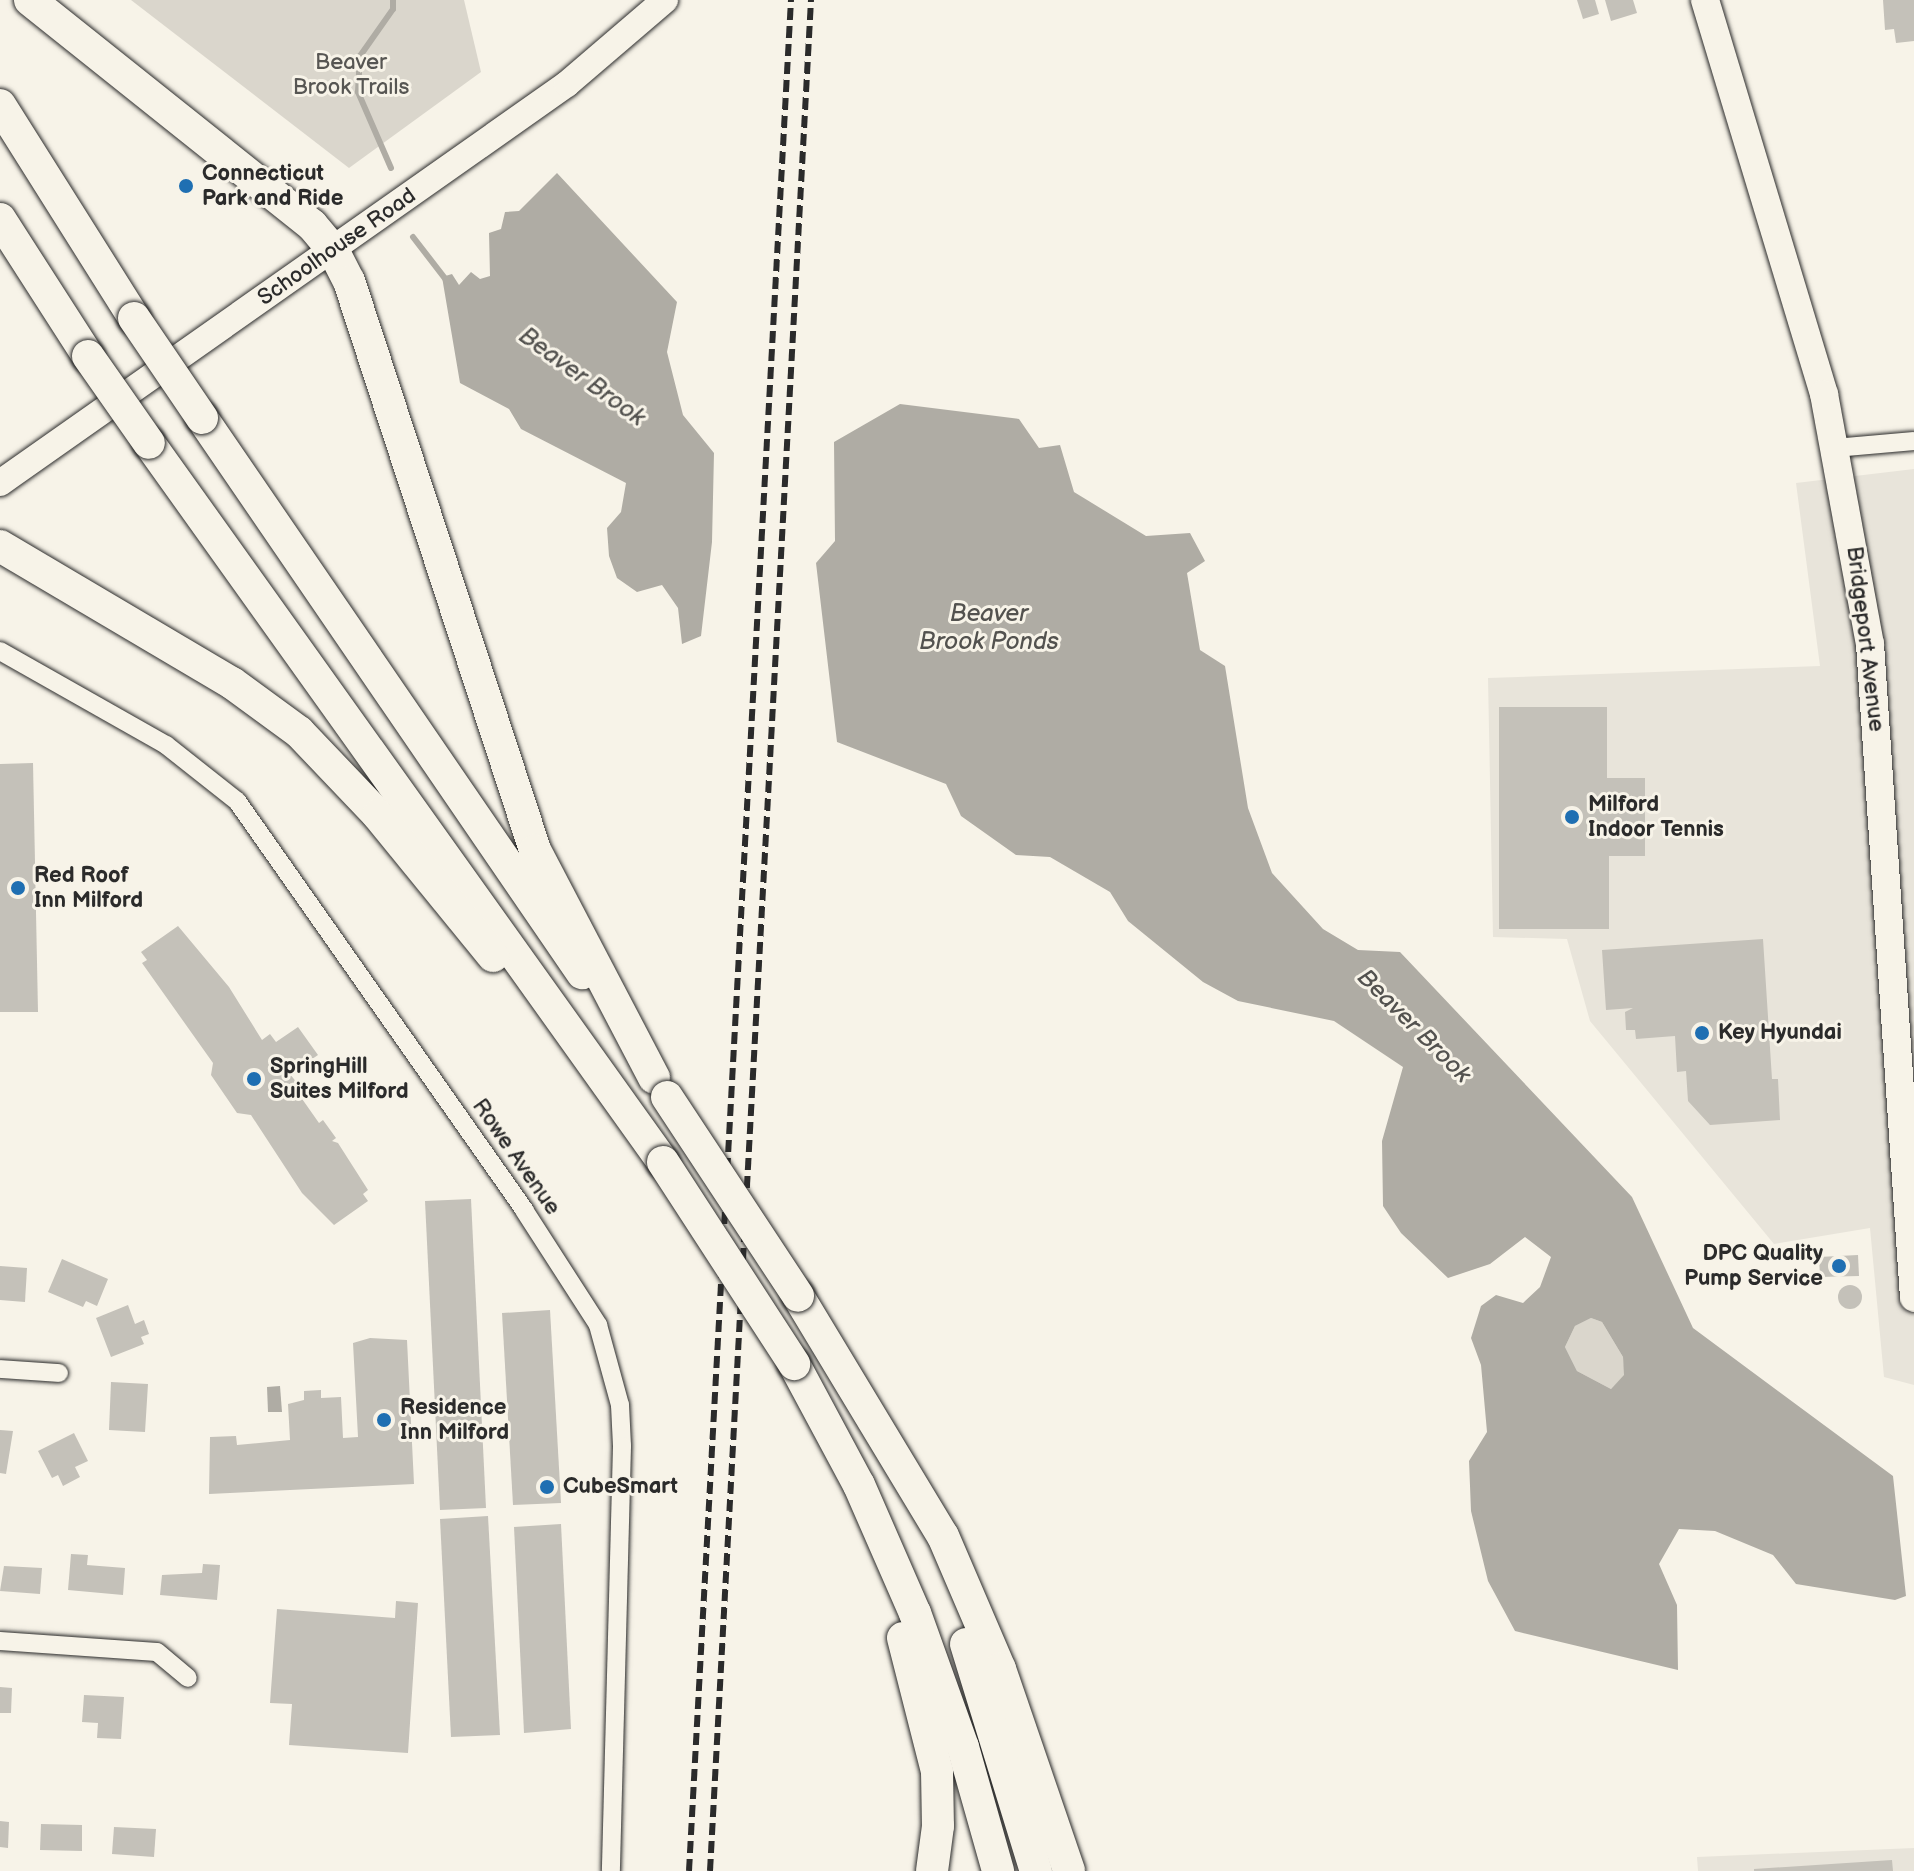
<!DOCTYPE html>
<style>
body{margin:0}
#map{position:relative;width:1914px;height:1871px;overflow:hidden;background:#f7f3e8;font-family:"Balsamiq Sans",sans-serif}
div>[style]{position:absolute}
.built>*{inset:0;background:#e8e4da}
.green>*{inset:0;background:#dad6cc}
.water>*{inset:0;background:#afaca4}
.stream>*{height:6px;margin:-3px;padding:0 3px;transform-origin:3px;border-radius:3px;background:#afaca4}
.building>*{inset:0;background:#c4c1b9}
.round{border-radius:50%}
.roads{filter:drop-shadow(0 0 2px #2b2b2b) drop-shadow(0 0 2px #2b2b2b)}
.minor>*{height:18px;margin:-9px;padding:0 9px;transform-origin:9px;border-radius:9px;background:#f7f3e8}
.secondary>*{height:26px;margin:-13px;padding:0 13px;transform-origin:13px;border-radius:13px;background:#f7f3e8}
.primary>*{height:28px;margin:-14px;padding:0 14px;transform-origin:14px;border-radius:14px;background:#f7f3e8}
.motorway>*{height:32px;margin:-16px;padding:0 16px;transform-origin:16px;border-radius:16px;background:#f7f3e8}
.rail>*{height:6px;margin-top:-3px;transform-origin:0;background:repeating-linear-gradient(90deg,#2b2b2b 0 12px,transparent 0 18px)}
.bridges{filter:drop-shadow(0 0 2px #2b2b2b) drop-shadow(0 0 2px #2b2b2b)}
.motorway-bridge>*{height:32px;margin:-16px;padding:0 16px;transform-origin:16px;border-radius:16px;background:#f7f3e8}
.dots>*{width:22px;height:22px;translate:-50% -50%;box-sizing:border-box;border:4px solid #f7f3e8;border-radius:50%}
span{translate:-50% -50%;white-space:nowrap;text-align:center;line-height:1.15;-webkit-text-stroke:6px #f7f3e8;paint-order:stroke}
.park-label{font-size:22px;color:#575653}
.poi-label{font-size:22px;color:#2b2b2b;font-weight:700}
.left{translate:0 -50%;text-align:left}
.right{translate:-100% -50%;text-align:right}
.street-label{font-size:22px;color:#2b2b2b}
.water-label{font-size:24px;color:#53524f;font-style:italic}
</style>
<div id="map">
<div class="built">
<i style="clip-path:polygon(1914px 469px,1914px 1385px,1884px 1377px,1870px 1228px,1774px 1244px,1590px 1021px,1567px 939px,1493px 937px,1488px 678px,1820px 666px,1796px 483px)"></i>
<i style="clip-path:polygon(1914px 1848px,1914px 1871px,1698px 1871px,1697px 1857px)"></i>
</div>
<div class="green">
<i style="clip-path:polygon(131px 0,464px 0,481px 72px,349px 168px)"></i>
<i style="clip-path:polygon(1591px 1318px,1602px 1322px,1623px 1357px,1625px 1375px,1611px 1389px,1577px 1371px,1565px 1347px,1575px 1326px)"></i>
</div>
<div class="water">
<i style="clip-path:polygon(557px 173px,677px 302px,667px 352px,683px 415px,714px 453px,712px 542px,701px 636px,682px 644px,678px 608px,662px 585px,637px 592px,617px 578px,609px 556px,607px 528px,621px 512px,626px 483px,521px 429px,509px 409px,460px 383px,442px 277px,452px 274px,459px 285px,471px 272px,480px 279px,490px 276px,489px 233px,501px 229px,505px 212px,519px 211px)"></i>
<i style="clip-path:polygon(evenodd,900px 404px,1019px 419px,1039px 448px,1060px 445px,1074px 492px,1146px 536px,1190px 533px,1205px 561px,1187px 573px,1200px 650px,1225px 666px,1248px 808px,1272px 873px,1323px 929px,1358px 950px,1400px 952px,1632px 1197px,1693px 1328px,1893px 1476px,1906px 1596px,1895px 1600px,1796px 1584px,1773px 1555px,1715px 1531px,1679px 1529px,1659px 1564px,1677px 1605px,1678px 1670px,1515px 1631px,1488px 1581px,1471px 1511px,1469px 1461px,1487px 1432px,1481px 1365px,1471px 1338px,1481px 1306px,1496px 1295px,1523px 1303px,1540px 1287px,1551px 1257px,1525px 1237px,1490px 1264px,1448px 1278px,1401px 1233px,1383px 1206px,1382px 1141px,1403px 1067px,1334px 1021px,1238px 1001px,1203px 982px,1128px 921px,1110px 892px,1050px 857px,1016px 855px,961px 816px,946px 784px,837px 742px,816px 563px,835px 541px,834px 442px,900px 404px,1591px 1318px,1602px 1322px,1623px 1357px,1624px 1375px,1611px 1389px,1577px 1371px,1565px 1347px,1575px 1326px,1591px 1318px)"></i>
<i style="clip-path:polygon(280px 1386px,282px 1412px,268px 1412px,267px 1387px)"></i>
</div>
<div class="stream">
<i style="left:391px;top:168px;width:83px;rotate:-113.5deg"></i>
<i style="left:358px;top:92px;width:36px;rotate:-87deg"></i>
<i style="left:360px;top:56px;width:57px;rotate:-54.9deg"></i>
<i style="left:393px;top:9px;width:9px;rotate:-90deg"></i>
<i style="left:413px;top:237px;width:56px;rotate:52.3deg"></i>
</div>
<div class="building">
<i style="clip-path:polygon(1577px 0,1595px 0,1599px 14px,1583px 19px)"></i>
<i style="clip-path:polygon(1605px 0,1633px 0,1637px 13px,1611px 21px)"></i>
<i style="clip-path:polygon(1883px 0,1914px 0,1914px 41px,1896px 43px,1894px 29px,1885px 30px)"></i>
<i style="clip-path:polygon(1499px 707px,1607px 707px,1607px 778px,1645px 778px,1645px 856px,1609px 856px,1609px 929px,1499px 929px)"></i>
<i style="clip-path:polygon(33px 763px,38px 1012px,0 1012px,0 764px)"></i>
<i style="clip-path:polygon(178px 926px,229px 987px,262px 1040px,270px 1034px,276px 1042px,298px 1027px,318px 1055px,290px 1074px,297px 1083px,293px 1086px,319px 1123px,323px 1120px,336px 1138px,332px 1141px,338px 1143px,368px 1190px,363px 1194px,368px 1201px,334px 1225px,302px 1193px,251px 1115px,237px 1113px,211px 1075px,213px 1063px,142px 963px,147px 960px,141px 952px)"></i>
<i style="clip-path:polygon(1763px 939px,1772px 1079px,1778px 1079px,1780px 1120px,1710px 1125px,1688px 1101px,1686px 1071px,1677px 1072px,1675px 1036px,1636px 1039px,1635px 1030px,1626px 1030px,1625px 1012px,1633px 1008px,1606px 1010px,1602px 950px)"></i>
<i style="clip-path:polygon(471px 1199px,486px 1508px,440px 1510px,425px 1201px)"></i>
<i style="clip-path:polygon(1858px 1255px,1859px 1276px,1820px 1277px,1819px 1257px)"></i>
<i style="clip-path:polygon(62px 1259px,108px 1279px,97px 1306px,86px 1301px,83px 1307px,48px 1292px)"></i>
<i style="clip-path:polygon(0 1266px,27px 1268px,25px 1302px,0 1300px)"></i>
<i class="round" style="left:1838px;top:1285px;width:24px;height:24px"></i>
<i style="clip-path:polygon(128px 1305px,135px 1324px,144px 1320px,149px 1334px,141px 1337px,144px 1344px,111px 1357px,96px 1318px)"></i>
<i style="clip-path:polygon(550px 1310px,561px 1503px,513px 1505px,502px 1313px)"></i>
<i style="clip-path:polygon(370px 1338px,407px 1340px,414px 1484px,209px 1494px,210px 1437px,236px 1436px,237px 1445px,290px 1440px,288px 1404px,304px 1400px,304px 1391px,321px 1390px,321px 1398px,341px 1397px,343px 1438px,358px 1437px,353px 1343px)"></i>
<i style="clip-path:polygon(111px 1382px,148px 1384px,145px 1432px,109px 1430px)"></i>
<i style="clip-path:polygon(0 1430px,13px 1431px,6px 1474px,0 1473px)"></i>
<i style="clip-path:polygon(74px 1433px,88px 1461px,75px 1467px,80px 1477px,63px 1486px,58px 1475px,52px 1478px,38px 1451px)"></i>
<i style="clip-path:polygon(488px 1516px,500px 1735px,451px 1737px,440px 1519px)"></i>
<i style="clip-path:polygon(561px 1524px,571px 1729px,524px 1733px,514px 1527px)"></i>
<i style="clip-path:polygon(71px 1554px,88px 1555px,87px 1565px,125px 1568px,123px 1595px,68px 1590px)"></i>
<i style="clip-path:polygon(203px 1564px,220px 1565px,217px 1600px,160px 1595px,162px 1575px,202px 1573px)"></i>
<i style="clip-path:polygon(4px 1566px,42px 1568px,40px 1594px,0 1591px)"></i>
<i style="clip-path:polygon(396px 1601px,418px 1603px,408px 1753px,289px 1745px,292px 1704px,270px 1703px,277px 1609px,395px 1618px)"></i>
<i style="clip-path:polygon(0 1687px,12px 1688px,11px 1713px,0 1713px)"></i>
<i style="clip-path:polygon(84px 1695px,124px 1697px,121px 1739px,97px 1738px,98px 1723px,82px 1722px)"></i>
<i style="clip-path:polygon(0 1821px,9px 1822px,8px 1848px,0 1847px)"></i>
<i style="clip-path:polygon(41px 1824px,82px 1825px,82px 1851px,40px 1850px)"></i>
<i style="clip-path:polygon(114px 1827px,156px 1829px,154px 1857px,112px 1854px)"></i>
<i style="clip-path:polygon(1892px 1860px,1893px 1871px,1754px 1871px,1754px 1869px)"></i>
</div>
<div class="roads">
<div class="minor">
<i style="left:1835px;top:448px;width:79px;rotate:-5.1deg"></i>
<i style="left:0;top:651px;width:191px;rotate:29.5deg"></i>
<i style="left:166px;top:745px;width:90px;rotate:38.3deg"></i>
<i style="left:237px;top:801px;width:500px;rotate:54.9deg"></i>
<i style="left:524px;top:1210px;width:137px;rotate:57.2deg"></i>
<i style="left:598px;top:1325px;width:83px;rotate:74.6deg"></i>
<i style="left:620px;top:1405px;width:41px;rotate:87.2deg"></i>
<i style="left:622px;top:1446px;width:425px;rotate:91.5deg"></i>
<i style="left:0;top:1369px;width:59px;rotate:3.9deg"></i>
<i style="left:0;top:1641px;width:157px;rotate:4deg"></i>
<i style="left:157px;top:1652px;width:40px;rotate:40deg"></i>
</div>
<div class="secondary">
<i style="left:0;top:483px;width:693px;rotate:-35.13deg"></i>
<i style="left:567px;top:84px;width:129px;rotate:-40.6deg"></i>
</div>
<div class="primary">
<i style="left:1705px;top:0;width:412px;rotate:73.2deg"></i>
<i style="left:1824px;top:394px;width:254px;rotate:79.6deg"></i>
<i style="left:1870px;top:644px;width:655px;rotate:86.15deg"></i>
</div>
<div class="motorway">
<i style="left:30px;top:0;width:361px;rotate:38.6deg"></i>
<i style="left:312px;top:225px;width:33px;rotate:50deg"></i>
<i style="left:333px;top:250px;width:35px;rotate:63deg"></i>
<i style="left:349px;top:281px;width:599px;rotate:71.9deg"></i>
<i style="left:535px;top:850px;width:257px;rotate:62.4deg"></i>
<i style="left:0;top:105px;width:252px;rotate:57.8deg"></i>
<i style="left:0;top:219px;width:163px;rotate:57.3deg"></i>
<i style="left:202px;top:418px;width:673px;rotate:55.6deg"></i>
<i style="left:149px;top:443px;width:884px;rotate:54.44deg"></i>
<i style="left:0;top:546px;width:269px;rotate:30.6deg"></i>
<i style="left:232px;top:683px;width:83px;rotate:36.2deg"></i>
<i style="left:299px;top:732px;width:115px;rotate:46.4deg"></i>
<i style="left:378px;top:815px;width:182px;rotate:50.8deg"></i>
<i style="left:798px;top:1296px;width:280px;rotate:58.9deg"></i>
<i style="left:943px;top:1536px;width:145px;rotate:66.8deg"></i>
<i style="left:1000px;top:1669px;width:213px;rotate:71.1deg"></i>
<i style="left:794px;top:1364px;width:137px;rotate:61.8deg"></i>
<i style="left:859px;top:1485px;width:140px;rotate:66.4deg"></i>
<i style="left:915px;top:1613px;width:142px;rotate:70.3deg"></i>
<i style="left:963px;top:1747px;width:129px;rotate:74.2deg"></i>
<i style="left:903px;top:1638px;width:137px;rotate:75.7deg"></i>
<i style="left:937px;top:1771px;width:55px;rotate:89deg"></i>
<i style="left:938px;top:1826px;width:45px;rotate:97.6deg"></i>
<i style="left:966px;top:1644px;width:238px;rotate:72.9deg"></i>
</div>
</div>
<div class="rail">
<i style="left:689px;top:1871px;width:1874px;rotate:-86.88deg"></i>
<i style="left:710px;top:1871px;width:1874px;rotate:-86.91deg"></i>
</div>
<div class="bridges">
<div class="motorway-bridge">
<i style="left:134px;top:318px;width:121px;rotate:55.8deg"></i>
<i style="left:88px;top:356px;width:106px;rotate:55deg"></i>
<i style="left:667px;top:1097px;width:238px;rotate:56.6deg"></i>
<i style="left:663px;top:1162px;width:241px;rotate:57deg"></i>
</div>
</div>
<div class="dots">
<i style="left:186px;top:186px;background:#1f6fb2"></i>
<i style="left:1572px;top:817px;background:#1f6fb2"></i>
<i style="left:18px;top:888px;background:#1f6fb2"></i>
<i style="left:1702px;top:1033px;background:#1f6fb2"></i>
<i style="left:254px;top:1079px;background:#1f6fb2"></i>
<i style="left:1839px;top:1266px;background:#1f6fb2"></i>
<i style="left:384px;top:1420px;background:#1f6fb2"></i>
<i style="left:547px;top:1487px;background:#1f6fb2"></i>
</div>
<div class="park-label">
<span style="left:351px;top:75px">Beaver<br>Brook Trails</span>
</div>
<div class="poi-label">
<span class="left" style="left:202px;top:186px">Connecticut<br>Park and Ride</span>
<span class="left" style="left:1588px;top:817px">Milford<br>Indoor Tennis</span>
<span class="left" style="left:34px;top:888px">Red Roof<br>Inn Milford</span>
<span class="left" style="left:1718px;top:1033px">Key Hyundai</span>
<span class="left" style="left:270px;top:1079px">SpringHill<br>Suites Milford</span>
<span class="right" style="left:1823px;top:1266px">DPC Quality<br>Pump Service</span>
<span class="left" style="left:400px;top:1420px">Residence<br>Inn Milford</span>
<span class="left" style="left:563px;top:1487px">CubeSmart</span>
</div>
<div class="street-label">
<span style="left:337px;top:247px;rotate:-35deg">Schoolhouse Road</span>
<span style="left:1865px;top:639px;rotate:83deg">Bridgeport Avenue</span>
<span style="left:516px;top:1157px;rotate:55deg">Rowe Avenue</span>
</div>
<div class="water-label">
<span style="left:582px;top:377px;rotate:36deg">Beaver Brook</span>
<span style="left:989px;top:628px">Beaver<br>Brook Ponds</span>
<span style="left:1414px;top:1026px;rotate:45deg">Beaver Brook</span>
</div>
</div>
